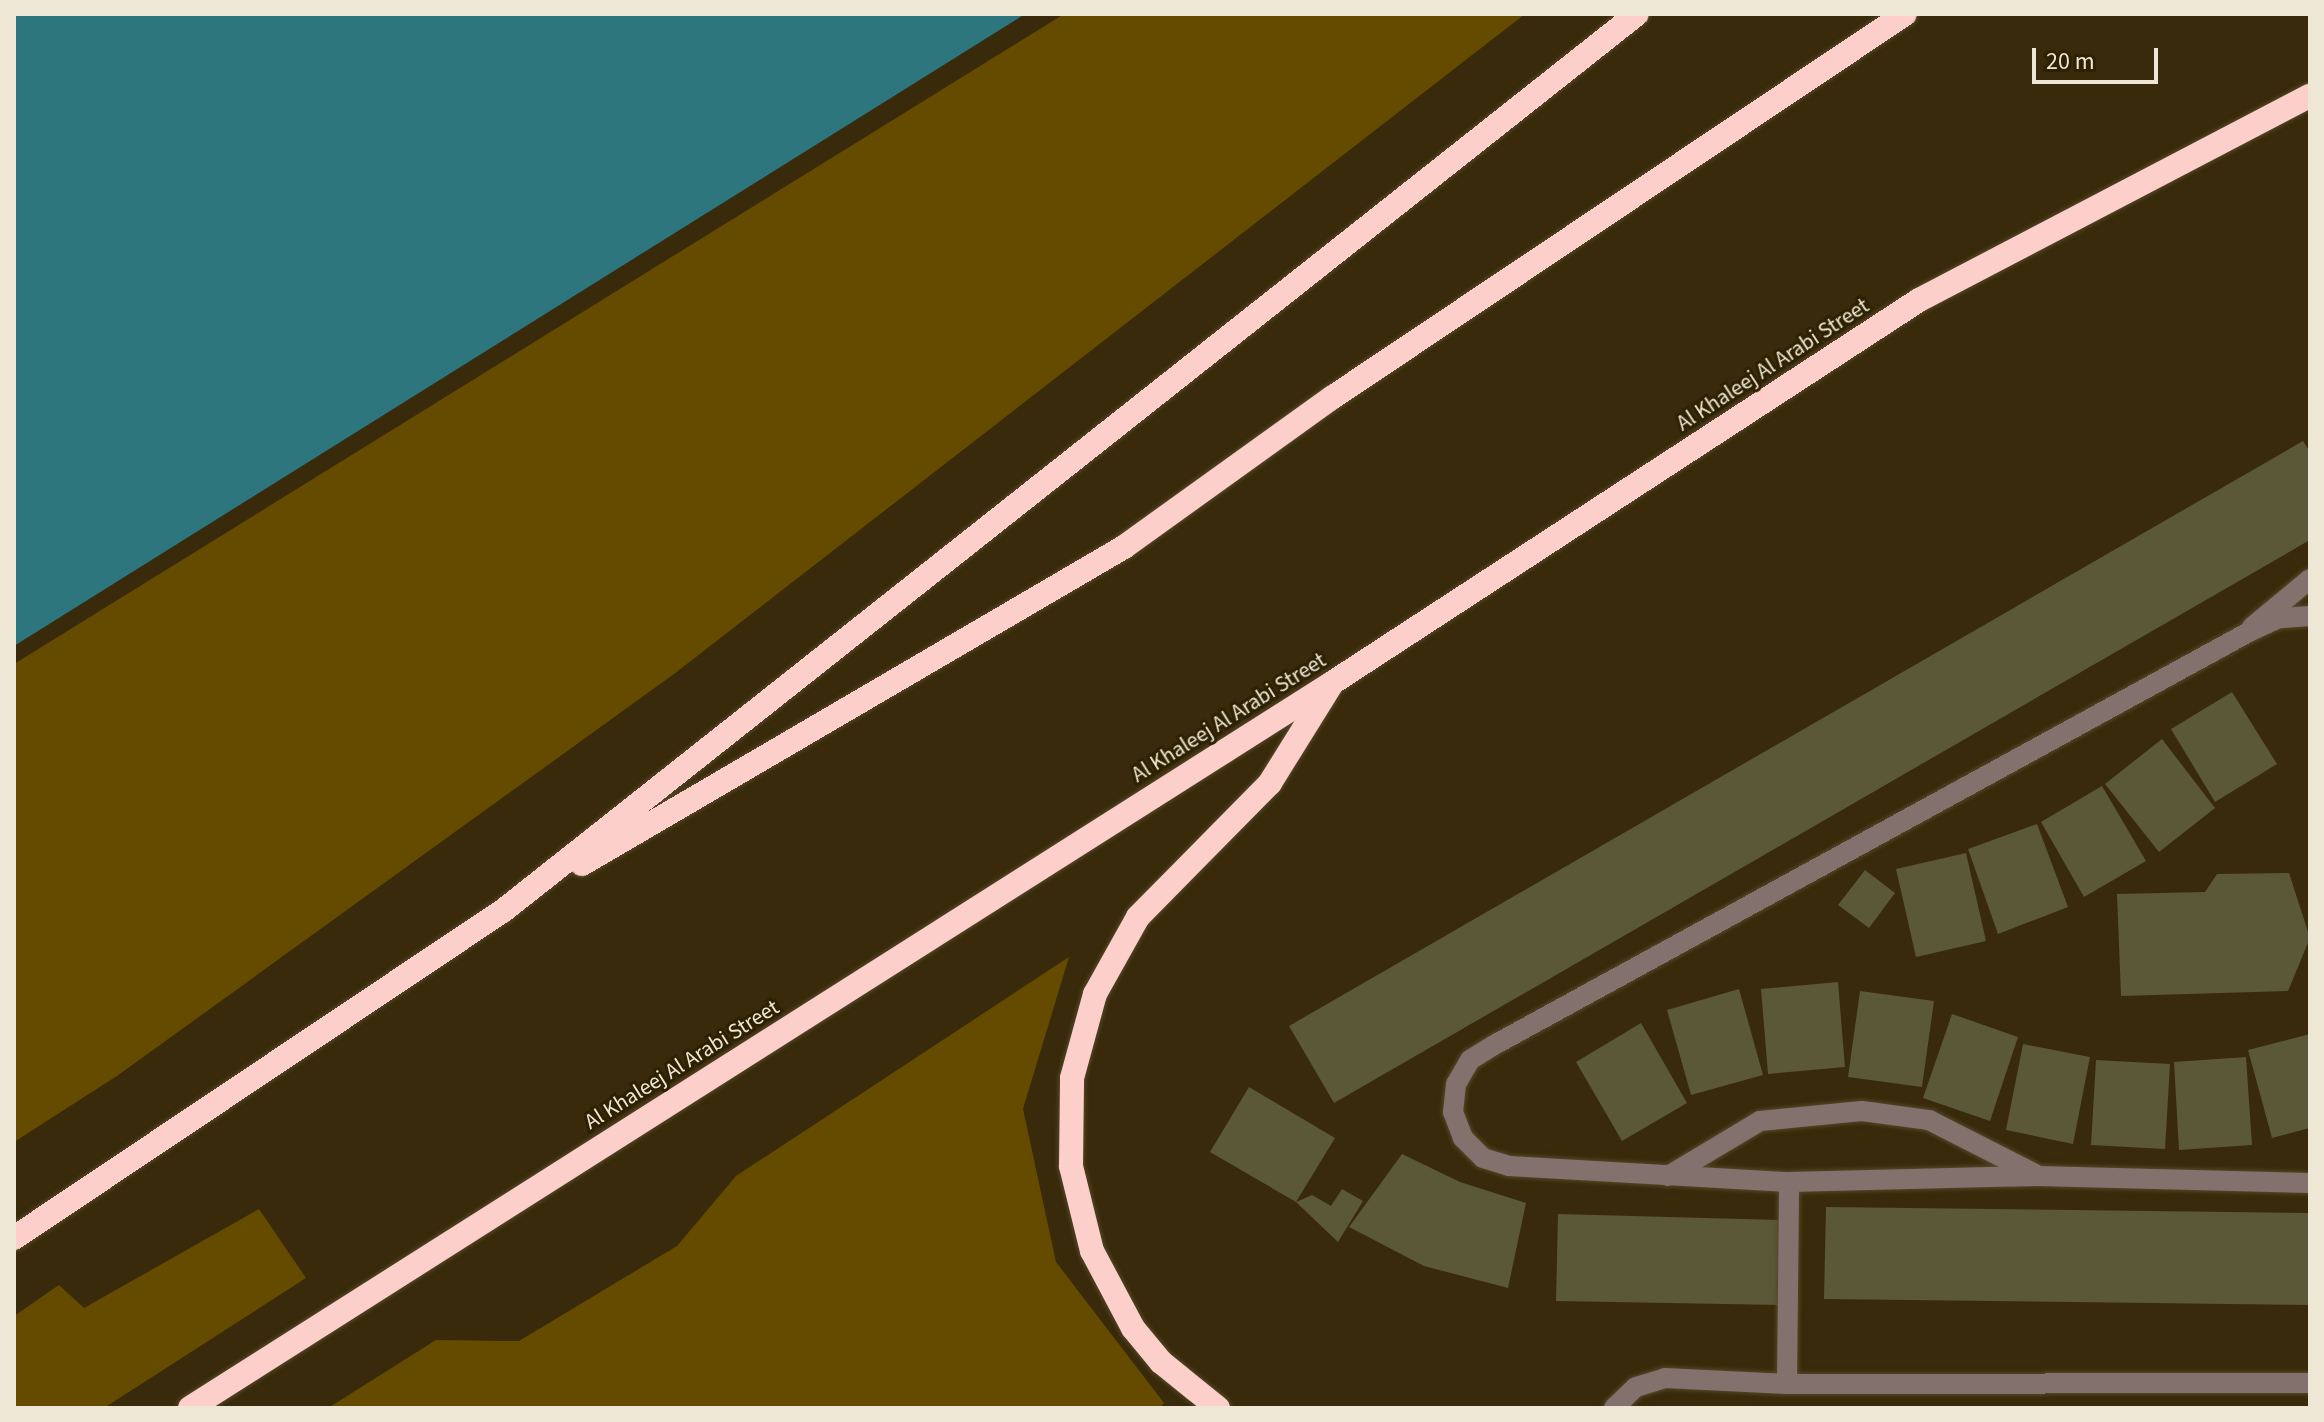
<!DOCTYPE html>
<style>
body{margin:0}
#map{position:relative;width:2324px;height:1422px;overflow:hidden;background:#382a0a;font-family:"Source Sans 3",sans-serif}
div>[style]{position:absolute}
.green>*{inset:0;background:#644b00}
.water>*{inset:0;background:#2d767e}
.building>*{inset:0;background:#5a5837}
.roads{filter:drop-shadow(0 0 2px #55482a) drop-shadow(0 0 2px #55482a)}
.minor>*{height:20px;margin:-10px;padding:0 10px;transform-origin:10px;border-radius:10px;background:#83716e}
.highway>*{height:24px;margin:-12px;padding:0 12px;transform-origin:12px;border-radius:12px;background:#fccfca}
span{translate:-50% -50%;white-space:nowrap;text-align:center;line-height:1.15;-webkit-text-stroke:6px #2d2101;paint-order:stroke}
.street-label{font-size:22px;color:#efe7d5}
.frame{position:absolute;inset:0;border:16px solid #efe7d5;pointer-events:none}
.scale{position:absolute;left:2032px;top:48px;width:126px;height:36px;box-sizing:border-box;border:4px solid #efe7d5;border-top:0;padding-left:10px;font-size:24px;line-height:28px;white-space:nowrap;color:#efe7d5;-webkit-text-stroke:6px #2d2101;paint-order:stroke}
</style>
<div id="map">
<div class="green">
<i style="clip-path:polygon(1064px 14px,1525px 14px,674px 674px,117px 1076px,14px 1142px,14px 664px)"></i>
<i style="clip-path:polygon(1069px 957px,1023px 1109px,1056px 1262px,1164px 1403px,1160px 1408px,328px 1408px,436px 1340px,519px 1341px,677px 1246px,736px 1176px)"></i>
<i style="clip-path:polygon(259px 1209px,306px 1278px,104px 1408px,14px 1408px,14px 1316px,59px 1285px,84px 1308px)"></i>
</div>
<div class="water">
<i style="clip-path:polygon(14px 14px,1025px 14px,14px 646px)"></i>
</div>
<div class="building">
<i style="clip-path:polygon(2303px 441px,2310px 452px,2310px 540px,1334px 1103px,1289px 1026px)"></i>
<i style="clip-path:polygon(2232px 692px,2277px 764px,2215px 802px,2171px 729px)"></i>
<i style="clip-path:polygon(2162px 739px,2215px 808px,2159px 852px,2105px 784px)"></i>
<i style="clip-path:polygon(2102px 786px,2146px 861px,2084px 897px,2041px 822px)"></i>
<i style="clip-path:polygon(2037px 824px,2068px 907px,1998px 934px,1968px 849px)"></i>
<i style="clip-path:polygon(1966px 853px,1986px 941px,1916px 957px,1896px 869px)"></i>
<i style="clip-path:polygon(1865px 870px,1895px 893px,1869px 928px,1838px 905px)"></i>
<i style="clip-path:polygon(2289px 873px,2310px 938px,2288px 991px,2121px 996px,2117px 894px,2205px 892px,2217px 874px)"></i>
<i style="clip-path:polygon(1838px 982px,1845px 1067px,1768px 1074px,1761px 989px)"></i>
<i style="clip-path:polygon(1739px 989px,1763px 1075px,1691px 1095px,1667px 1010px)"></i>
<i style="clip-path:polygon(1860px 991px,1934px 1001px,1922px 1087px,1848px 1077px)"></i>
<i style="clip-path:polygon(1952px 1014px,2018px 1037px,1990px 1121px,1923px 1098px)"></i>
<i style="clip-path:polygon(1641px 1023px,1687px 1103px,1622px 1141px,1576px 1062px)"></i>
<i style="clip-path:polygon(2310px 1034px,2310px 1128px,2272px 1138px,2248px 1050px)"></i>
<i style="clip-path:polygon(2023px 1044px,2090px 1057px,2073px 1144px,2006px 1130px)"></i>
<i style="clip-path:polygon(2246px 1057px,2252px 1145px,2179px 1150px,2174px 1062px)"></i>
<i style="clip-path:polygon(2096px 1060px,2170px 1064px,2165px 1149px,2091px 1145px)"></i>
<i style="clip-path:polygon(1249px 1087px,1335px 1138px,1296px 1202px,1312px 1195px,1331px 1206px,1342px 1189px,1363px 1201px,1338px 1242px,1296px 1202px,1210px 1152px)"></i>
<i style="clip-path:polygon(1402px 1154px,1460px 1182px,1526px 1203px,1508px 1288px,1424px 1266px,1349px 1227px)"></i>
<i style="clip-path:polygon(1826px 1207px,2310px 1213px,2310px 1305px,1824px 1299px)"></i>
<i style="clip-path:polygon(1558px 1214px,1783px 1220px,1781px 1305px,1556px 1301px)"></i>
</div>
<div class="roads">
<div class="minor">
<i style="left:2310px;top:616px;width:31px;rotate:176deg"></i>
<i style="left:2279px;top:618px;width:35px;rotate:155deg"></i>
<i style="left:2247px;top:633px;width:858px;rotate:151.31deg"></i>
<i style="left:1494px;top:1045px;width:28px;rotate:148deg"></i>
<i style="left:1470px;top:1060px;width:28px;rotate:120deg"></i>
<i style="left:1456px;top:1084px;width:28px;rotate:96deg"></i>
<i style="left:1453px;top:1112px;width:28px;rotate:69deg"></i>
<i style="left:1463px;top:1138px;width:28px;rotate:45deg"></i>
<i style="left:1483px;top:1158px;width:27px;rotate:17deg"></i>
<i style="left:1509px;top:1166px;width:280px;rotate:3.3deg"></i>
<i style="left:1789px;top:1182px;width:249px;rotate:-1.4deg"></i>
<i style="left:2038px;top:1176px;width:272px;rotate:1.5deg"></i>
<i style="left:2252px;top:627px;width:75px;rotate:-39.6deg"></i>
<i style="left:1668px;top:1176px;width:107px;rotate:-30.9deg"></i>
<i style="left:1760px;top:1121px;width:102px;rotate:-5.6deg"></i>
<i style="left:1862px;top:1111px;width:68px;rotate:7.7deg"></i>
<i style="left:1929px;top:1120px;width:119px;rotate:27deg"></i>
<i style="left:1787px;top:1384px;width:202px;rotate:-89.4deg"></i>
<i style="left:1614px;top:1408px;width:30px;rotate:-44deg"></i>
<i style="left:1636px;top:1387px;width:30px;rotate:-17deg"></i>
<i style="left:1665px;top:1378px;width:122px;rotate:2.8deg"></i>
<i style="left:1787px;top:1384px;width:523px;rotate:-0.11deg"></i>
</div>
<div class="highway">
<i style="left:582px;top:864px;width:628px;rotate:-30.32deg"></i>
<i style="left:1124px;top:547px;width:257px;rotate:-35.7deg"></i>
<i style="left:1333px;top:397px;width:688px;rotate:-33.81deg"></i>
<i style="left:14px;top:1238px;width:590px;rotate:-33.8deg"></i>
<i style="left:504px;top:910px;width:1444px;rotate:-38.34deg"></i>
<i style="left:190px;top:1408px;width:1353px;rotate:-32.41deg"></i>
<i style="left:1332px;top:683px;width:701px;rotate:-33.12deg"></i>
<i style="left:1919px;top:300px;width:441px;rotate:-27.6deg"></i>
<i style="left:1218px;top:1408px;width:73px;rotate:-141.1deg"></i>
<i style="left:1161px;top:1362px;width:44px;rotate:-129.5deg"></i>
<i style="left:1133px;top:1328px;width:87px;rotate:-118deg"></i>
<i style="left:1092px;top:1251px;width:88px;rotate:-103.9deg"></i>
<i style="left:1071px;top:1166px;width:88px;rotate:-89.3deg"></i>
<i style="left:1072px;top:1078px;width:87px;rotate:-74.7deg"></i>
<i style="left:1095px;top:994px;width:88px;rotate:-60.8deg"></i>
<i style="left:1138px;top:917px;width:188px;rotate:-45.4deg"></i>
<i style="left:1270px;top:783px;width:115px;rotate:-58.1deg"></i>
</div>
</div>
<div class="street-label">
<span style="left:1773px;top:365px;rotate:-33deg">Al Khaleej Al Arabi Street</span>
<span style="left:1229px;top:718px;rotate:-32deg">Al Khaleej Al Arabi Street</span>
<span style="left:682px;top:1065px;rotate:-32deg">Al Khaleej Al Arabi Street</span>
</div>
<div class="frame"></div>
<div class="scale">20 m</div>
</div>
